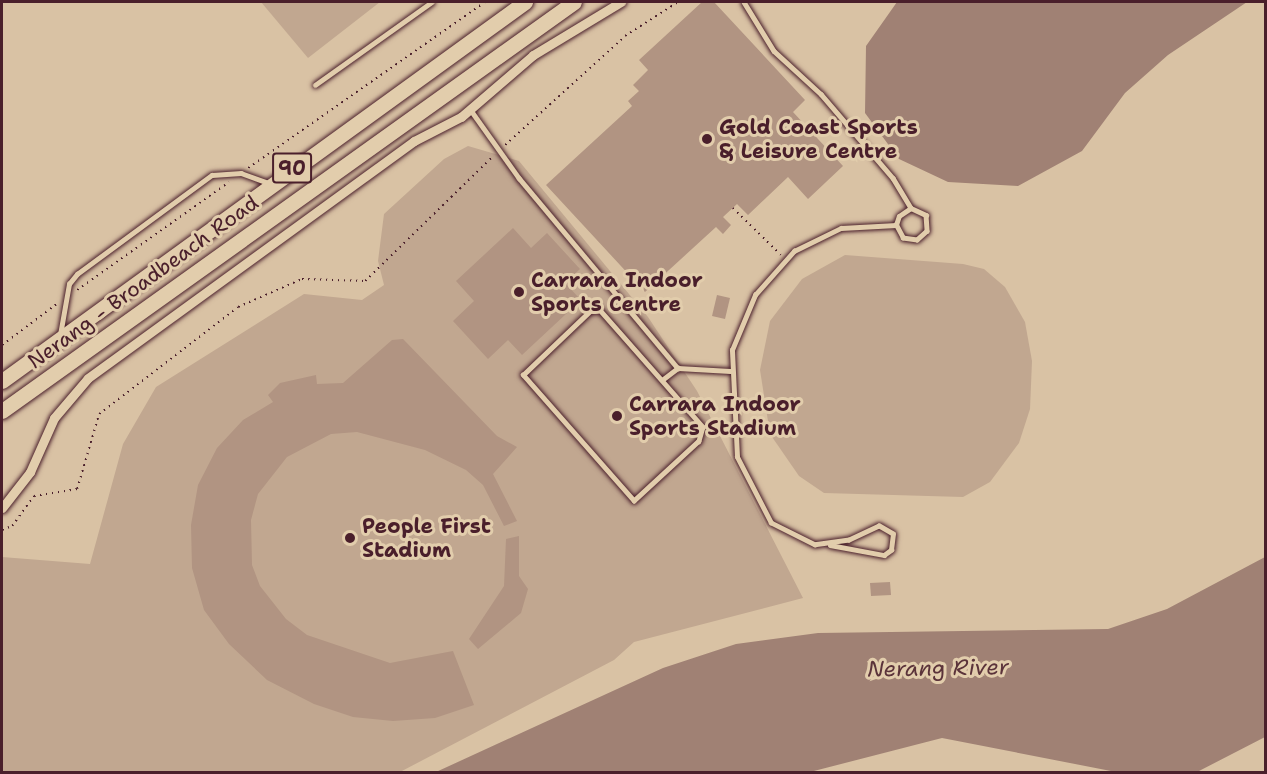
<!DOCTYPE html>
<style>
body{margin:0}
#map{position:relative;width:1267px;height:774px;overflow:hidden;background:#d9c2a4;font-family:"Shantell Sans",sans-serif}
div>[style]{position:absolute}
.green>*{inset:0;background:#c1a790}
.water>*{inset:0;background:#a08174}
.building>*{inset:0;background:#b19482}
.path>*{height:1.5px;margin-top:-0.75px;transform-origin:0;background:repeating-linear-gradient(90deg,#4a1f2b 0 1.5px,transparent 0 6px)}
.roads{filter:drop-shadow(0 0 2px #4a1f2b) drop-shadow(0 0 2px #4a1f2b)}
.lane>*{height:4.5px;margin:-2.25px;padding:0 2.25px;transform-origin:2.25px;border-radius:2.25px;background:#e2cdac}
.street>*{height:9px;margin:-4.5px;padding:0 4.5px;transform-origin:4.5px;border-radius:4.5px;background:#e2cdac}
.primary>*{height:15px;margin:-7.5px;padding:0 7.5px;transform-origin:7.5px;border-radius:7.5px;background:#e2cdac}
.dots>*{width:16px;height:16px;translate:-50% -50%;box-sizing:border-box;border:3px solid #e2cdac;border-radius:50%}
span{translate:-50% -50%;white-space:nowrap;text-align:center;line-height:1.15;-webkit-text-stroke:6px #e2cdac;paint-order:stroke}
.shield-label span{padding:2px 4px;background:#e2cdac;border:2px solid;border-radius:4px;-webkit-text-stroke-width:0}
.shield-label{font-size:20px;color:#4a1f2b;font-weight:700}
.poi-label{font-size:21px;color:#4a1f2b;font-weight:700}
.left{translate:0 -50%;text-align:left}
.street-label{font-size:21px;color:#4a1f2b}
.water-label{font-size:22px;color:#5b333a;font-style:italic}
.frame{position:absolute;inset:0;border:3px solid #4a1f2b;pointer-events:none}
</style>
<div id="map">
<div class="green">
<i style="clip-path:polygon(261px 2px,380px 2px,308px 58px)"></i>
<i style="clip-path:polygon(468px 146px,519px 161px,648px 317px,697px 391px,803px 598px,634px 642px,614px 660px,400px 772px,2px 772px,2px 557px,90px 564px,123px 444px,156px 387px,304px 294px,362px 300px,384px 285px,378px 261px,384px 214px,444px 159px)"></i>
<i style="clip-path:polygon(845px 255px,963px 264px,984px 269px,1005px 287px,1025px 322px,1032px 361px,1030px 409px,1019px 443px,990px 482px,963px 497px,824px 493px,799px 476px,770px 434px,760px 370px,770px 321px,802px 279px)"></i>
</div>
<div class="water">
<i style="clip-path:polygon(897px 2px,1247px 2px,1168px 55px,1125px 93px,1082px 151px,1018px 186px,948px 182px,899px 159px,865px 113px,866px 46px)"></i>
<i style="clip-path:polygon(1265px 557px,1265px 737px,1199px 771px,1116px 772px,942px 738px,810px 772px,436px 772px,663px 668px,736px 644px,818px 633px,1108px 629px,1167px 609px)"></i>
</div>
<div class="building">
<i style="clip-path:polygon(702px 2px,714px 2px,805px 100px,793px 112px,843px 166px,808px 199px,788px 177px,748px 215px,737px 204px,723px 217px,731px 225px,723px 234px,716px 227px,645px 292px,546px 185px,632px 106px,628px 101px,639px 91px,633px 85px,648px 70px,639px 60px)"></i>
<i style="clip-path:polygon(513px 228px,531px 248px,547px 233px,580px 269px,565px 283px,581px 300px,522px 355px,508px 340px,488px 359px,453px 321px,474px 301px,456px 281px)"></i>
<i style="clip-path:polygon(717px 295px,730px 298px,725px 319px,712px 316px)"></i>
<i style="clip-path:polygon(403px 339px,497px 436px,517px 447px,493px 474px,517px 521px,504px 526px,483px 485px,466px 470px,425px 450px,357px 432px,331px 434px,287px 457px,258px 494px,251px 520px,252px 565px,260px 586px,286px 619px,307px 635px,390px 663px,453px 651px,474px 705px,435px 718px,393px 721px,353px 717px,314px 704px,267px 680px,229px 644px,204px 610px,192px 568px,191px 525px,198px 485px,217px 448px,243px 420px,273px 402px,268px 395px,280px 383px,316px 375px,317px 384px,343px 383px,392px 340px)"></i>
<i style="clip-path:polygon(519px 536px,519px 576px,528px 589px,521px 613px,478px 649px,469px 639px,504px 586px,506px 539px)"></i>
<i style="clip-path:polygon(890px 582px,891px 595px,871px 596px,870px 583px)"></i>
</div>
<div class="path">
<i style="left:505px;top:145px;width:162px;rotate:-42.2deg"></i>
<i style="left:625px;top:36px;width:63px;rotate:-32.7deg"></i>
<i style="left:248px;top:168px;width:289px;rotate:-35deg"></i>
<i style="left:733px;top:208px;width:67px;rotate:44.4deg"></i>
<i style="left:77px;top:290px;width:186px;rotate:-35.4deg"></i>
<i style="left:2px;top:345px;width:70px;rotate:-36.9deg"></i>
<i style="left:2px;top:530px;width:11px;rotate:-22deg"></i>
<i style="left:12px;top:526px;width:37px;rotate:-54deg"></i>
<i style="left:34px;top:496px;width:44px;rotate:-9.2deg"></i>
<i style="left:77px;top:489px;width:78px;rotate:-73.7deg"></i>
<i style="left:99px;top:414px;width:175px;rotate:-37.6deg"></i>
<i style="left:238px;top:307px;width:70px;rotate:-23.6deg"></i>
<i style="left:302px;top:279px;width:63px;rotate:1.8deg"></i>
<i style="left:365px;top:281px;width:179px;rotate:-44.3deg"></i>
</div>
<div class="roads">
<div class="lane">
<i style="left:744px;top:2px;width:57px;rotate:58.5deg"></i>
<i style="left:774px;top:51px;width:64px;rotate:42.5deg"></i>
<i style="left:821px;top:94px;width:111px;rotate:49.4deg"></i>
<i style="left:893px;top:178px;width:35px;rotate:59deg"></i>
<i style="left:911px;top:208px;width:17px;rotate:25deg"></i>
<i style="left:926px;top:215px;width:16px;rotate:86deg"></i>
<i style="left:927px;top:231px;width:13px;rotate:138deg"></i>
<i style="left:917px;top:240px;width:14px;rotate:-172deg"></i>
<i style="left:903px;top:238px;width:15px;rotate:-118deg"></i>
<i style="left:896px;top:225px;width:9px;rotate:-72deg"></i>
<i style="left:899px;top:216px;width:14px;rotate:-34deg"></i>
<i style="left:315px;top:85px;width:143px;rotate:-35.4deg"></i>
<i style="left:470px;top:109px;width:85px;rotate:54.6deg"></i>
<i style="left:519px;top:178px;width:248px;rotate:50.1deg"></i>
<i style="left:678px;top:368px;width:52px;rotate:3.3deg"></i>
<i style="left:600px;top:310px;width:156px;rotate:48.6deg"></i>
<i style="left:703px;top:427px;width:15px;rotate:106deg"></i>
<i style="left:699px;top:441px;width:88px;rotate:137.3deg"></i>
<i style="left:634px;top:501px;width:168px;rotate:-131.4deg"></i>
<i style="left:523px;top:375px;width:93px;rotate:-43.7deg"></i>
<i style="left:590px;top:311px;width:10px;rotate:-6deg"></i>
<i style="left:60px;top:335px;width:52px;rotate:-80deg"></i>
<i style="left:69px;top:284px;width:13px;rotate:-51deg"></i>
<i style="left:77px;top:274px;width:167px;rotate:-36.3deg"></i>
<i style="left:212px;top:175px;width:29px;rotate:-4deg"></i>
<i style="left:241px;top:173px;width:30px;rotate:20deg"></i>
<i style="left:662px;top:380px;width:20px;rotate:-37deg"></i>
<i style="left:830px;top:545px;width:55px;rotate:10.5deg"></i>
<i style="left:884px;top:555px;width:9px;rotate:-36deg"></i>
<i style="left:891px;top:550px;width:16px;rotate:-83deg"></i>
<i style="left:893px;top:534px;width:16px;rotate:-150deg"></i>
<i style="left:879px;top:526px;width:33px;rotate:155deg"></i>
<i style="left:849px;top:540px;width:34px;rotate:172deg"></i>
<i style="left:815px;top:545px;width:49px;rotate:-153.4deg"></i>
<i style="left:771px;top:523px;width:74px;rotate:-117.3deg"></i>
<i style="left:737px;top:457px;width:107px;rotate:-92.7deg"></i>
<i style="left:732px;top:350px;width:60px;rotate:-67.3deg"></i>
<i style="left:755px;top:295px;width:59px;rotate:-48.4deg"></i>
<i style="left:794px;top:251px;width:52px;rotate:-26.1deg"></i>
<i style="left:841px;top:228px;width:55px;rotate:-3.1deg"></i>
</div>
<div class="street">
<i style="left:2px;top:508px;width:46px;rotate:-52.1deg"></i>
<i style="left:30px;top:472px;width:59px;rotate:-66deg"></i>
<i style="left:54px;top:418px;width:52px;rotate:-49.6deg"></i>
<i style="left:88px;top:378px;width:403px;rotate:-36deg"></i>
<i style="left:414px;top:141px;width:53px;rotate:-27.1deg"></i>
<i style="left:461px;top:117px;width:95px;rotate:-40.7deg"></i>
<i style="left:533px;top:55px;width:103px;rotate:-31.1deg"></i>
</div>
<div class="primary">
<i style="left:2px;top:381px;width:646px;rotate:-35.93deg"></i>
<i style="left:2px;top:411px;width:703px;rotate:-35.57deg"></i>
</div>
</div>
<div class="dots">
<i style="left:707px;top:139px;background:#4a1f2b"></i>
<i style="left:519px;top:292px;background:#4a1f2b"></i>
<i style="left:617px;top:416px;background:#4a1f2b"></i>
<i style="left:350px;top:538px;background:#4a1f2b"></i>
</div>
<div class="shield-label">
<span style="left:292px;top:168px">90</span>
</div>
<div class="poi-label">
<span class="left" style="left:719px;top:139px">Gold Coast Sports<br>&amp; Leisure Centre</span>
<span class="left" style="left:531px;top:292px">Carrara Indoor<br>Sports Centre</span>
<span class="left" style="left:629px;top:416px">Carrara Indoor<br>Sports Stadium</span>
<span class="left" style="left:362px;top:538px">People First<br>Stadium</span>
</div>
<div class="street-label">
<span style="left:143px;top:282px;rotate:-36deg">Nerang - Broadbeach Road</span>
</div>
<div class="water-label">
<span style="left:938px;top:668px;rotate:-1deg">Nerang River</span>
</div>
<div class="frame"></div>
</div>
